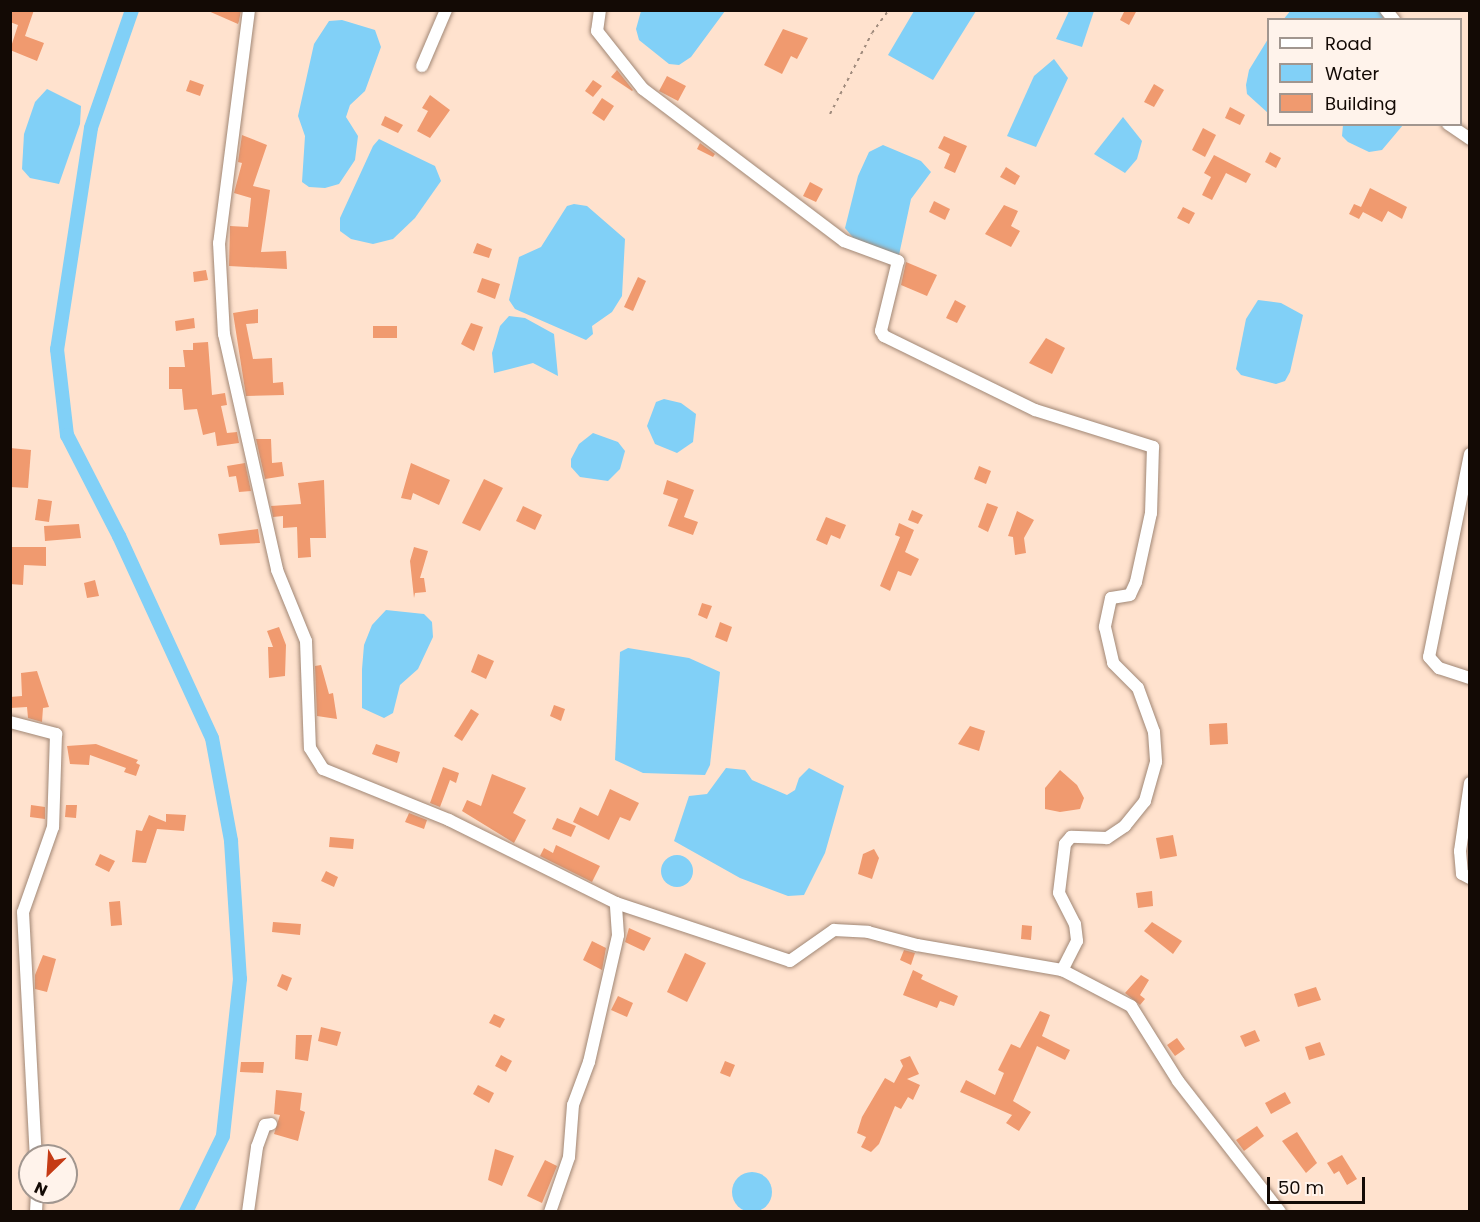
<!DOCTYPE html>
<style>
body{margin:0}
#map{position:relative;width:1480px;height:1222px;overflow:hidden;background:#ffe2ce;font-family:Poppins,sans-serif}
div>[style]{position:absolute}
.water>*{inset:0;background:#81d0f7}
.round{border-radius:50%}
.canal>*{height:14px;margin:-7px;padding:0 7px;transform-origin:7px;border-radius:7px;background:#81d0f7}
.building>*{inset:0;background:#f09a6f}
.path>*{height:2px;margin-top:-1px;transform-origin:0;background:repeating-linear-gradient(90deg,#a08b7d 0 3px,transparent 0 7.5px)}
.roads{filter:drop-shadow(0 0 2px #a18775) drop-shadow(0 0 2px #a18775)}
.street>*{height:12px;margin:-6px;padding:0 6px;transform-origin:6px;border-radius:6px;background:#fff}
span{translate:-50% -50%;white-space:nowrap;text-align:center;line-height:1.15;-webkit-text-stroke:4.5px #fff3eb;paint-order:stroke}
.frame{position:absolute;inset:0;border:12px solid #130a05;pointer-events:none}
.legend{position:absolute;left:1267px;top:18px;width:195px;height:108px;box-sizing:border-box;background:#fff3eb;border:2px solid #a1968f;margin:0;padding:8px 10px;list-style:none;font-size:18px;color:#130a05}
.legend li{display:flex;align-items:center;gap:12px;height:30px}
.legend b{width:30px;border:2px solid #a1968f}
.north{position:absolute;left:18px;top:1144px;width:60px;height:60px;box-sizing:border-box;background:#fff3eb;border:2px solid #a1968f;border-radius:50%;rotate:205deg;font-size:16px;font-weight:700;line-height:24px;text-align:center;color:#130a05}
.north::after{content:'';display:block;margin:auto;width:21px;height:27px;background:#c53b15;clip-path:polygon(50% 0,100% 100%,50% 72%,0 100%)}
.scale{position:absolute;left:1267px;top:1177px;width:98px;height:27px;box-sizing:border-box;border:3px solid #130a05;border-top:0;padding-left:8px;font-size:18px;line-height:21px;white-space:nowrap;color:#130a05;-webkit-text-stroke:4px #fff3eb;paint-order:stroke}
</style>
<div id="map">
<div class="water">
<i style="clip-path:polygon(1291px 10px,1380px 11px,1384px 19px,1283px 20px)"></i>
<i style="clip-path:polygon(641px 11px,641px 10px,725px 11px,691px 57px,679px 65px,669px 64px,639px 40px,636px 29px)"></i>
<i style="clip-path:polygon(914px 11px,976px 11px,933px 80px,888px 55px)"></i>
<i style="clip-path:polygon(1069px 11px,1094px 11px,1082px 47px,1056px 39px)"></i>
<i style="clip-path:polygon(342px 20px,375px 30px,381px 47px,365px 91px,350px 105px,346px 117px,358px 136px,355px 160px,339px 184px,325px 188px,309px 187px,302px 182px,305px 136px,298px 116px,314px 44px,329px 21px)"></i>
<i style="clip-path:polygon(1268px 39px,1268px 113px,1247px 94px,1246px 85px,1249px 70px)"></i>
<i style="clip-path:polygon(1054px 59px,1068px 78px,1036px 147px,1007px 136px,1034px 76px)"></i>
<i style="clip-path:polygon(47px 89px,81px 106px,80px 124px,59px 184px,30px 178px,22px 169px,24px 134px,35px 102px)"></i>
<i style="clip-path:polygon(1123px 117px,1142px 141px,1137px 159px,1125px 173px,1094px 154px)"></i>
<i style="clip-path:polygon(1343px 125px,1343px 124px,1403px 125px,1382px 150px,1369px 152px,1348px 142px,1342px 136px)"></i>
<i style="clip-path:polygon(379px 139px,435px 166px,441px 181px,415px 218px,393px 239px,373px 244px,351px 239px,340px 231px,340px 218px,373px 146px)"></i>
<i style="clip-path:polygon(883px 145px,921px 161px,931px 172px,911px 199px,899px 255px,855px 240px,845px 228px,858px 176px,869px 152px)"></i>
<i style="clip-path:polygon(574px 204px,587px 206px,625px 239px,622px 296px,612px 312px,592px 326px,593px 334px,586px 340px,515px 309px,509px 300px,519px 257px,541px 247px,567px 206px)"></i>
<i style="clip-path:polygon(1258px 300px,1281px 303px,1303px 315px,1290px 372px,1285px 381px,1276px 384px,1241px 375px,1236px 369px,1246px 319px)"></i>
<i style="clip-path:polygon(509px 316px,525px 318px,554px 334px,558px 376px,533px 363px,494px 373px,492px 353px,500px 326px)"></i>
<i style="clip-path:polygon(664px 399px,681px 403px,696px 414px,693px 442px,677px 453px,655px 444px,647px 426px,656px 402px)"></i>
<i style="clip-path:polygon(593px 433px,618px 442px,625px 451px,620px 469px,608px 481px,580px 477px,571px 467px,571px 459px,579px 444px)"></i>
<i style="clip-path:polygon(386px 610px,424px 614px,432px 622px,433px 637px,418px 669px,400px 685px,393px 713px,384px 718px,362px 708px,362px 669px,364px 645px,372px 625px)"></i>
<i style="clip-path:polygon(628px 648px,689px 658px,720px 672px,710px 765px,705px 775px,643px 773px,615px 760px,620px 652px)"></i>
<i style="clip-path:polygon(726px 768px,745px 770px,752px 780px,787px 795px,795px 790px,799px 778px,809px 768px,844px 786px,825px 853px,804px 895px,788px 896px,740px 878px,674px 841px,689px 796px,707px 794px)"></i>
<i class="round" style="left:661px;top:855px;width:32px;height:32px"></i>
<i class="round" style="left:732px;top:1172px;width:40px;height:40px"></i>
</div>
<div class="canal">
<i style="left:132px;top:10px;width:125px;rotate:109.2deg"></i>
<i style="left:91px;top:128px;width:224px;rotate:98.7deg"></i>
<i style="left:57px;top:349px;width:87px;rotate:83.4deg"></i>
<i style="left:67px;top:435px;width:114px;rotate:62.8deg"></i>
<i style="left:119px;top:536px;width:222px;rotate:65.3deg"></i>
<i style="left:212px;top:738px;width:105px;rotate:79.5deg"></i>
<i style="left:231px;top:841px;width:138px;rotate:86.3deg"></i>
<i style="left:240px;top:979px;width:158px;rotate:96.2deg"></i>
<i style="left:223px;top:1136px;width:85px;rotate:116deg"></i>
</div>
<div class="building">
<i style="clip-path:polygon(10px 10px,34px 10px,25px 36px,44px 43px,37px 61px,10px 50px,18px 25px,10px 22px)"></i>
<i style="clip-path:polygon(206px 10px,241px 10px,239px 21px,238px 24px)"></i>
<i style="clip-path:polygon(1125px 10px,1137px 10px,1129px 25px,1120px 20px)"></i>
<i style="clip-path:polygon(783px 29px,808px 38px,797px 59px,791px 56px,782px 74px,764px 65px)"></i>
<i style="clip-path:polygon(617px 70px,633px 90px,632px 91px,611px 77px)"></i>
<i style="clip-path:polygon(667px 76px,686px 86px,678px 101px,659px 91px)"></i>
<i style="clip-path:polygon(190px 80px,204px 85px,200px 96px,186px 91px)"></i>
<i style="clip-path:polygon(593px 80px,602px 86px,593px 97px,585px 91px)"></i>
<i style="clip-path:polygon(1154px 84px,1164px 90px,1154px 107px,1144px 102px)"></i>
<i style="clip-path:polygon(430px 95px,450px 110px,430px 138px,417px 131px,428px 111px,422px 108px)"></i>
<i style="clip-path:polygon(602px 98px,614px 106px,604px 121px,592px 113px)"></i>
<i style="clip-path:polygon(1230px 107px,1245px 115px,1240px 125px,1225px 118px)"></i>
<i style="clip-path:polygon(385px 116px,403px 125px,398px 133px,381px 125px)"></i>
<i style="clip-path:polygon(1203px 128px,1216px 135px,1205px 157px,1192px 150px)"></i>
<i style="clip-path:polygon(242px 135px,267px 145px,253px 186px,270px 190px,261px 252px,286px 251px,287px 269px,229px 266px,230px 226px,248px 227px,251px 198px,234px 193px,242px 163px,238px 162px)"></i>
<i style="clip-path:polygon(944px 136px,967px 146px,955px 173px,944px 168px,950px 154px,938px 148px)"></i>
<i style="clip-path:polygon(700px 143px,715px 154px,713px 157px,697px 149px)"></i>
<i style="clip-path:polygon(1270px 152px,1281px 158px,1276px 168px,1265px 162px)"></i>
<i style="clip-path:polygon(1214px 155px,1251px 174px,1246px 183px,1226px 173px,1212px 200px,1202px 195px,1211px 177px,1204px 173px)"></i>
<i style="clip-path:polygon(1006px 167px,1020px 176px,1015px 185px,1000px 177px)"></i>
<i style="clip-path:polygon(810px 182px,823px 189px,816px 202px,803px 196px)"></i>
<i style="clip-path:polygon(1370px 188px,1407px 207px,1402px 219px,1388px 211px,1382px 222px,1363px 212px,1359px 219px,1349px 214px,1354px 204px,1361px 207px)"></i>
<i style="clip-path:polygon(934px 201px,950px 209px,945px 220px,929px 212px)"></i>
<i style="clip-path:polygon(1004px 205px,1018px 211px,1011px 226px,1020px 231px,1011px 247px,985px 234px)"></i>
<i style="clip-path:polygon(1183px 207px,1195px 213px,1189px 224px,1177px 218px)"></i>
<i style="clip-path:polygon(477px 243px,492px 249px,489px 258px,473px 253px)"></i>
<i style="clip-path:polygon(906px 262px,937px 275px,927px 296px,901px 285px)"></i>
<i style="clip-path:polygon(206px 270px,208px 280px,194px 282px,193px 272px)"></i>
<i style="clip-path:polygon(638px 277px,646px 281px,633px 311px,624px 307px)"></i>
<i style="clip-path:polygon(482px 278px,500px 284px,495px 299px,477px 292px)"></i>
<i style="clip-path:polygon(955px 300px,966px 306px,957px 323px,946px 318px)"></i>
<i style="clip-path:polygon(258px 309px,258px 323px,246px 324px,253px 359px,272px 358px,273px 383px,283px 382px,284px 395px,246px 396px,233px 313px)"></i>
<i style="clip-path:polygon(194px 318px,195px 328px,176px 331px,175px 321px)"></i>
<i style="clip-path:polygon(471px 323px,483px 327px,474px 351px,461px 344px)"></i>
<i style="clip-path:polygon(373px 326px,397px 326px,397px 338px,373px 338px)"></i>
<i style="clip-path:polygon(1046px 338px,1065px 348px,1052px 374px,1029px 363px)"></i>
<i style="clip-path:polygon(208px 342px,212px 395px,225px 393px,227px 405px,221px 406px,227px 433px,237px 432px,239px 443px,217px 446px,215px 432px,203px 435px,197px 409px,184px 410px,182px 389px,169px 389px,169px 367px,185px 367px,183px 350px,193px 350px,193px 343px)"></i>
<i style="clip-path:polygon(256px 439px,271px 439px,272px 463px,282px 462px,284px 476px,265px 479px)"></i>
<i style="clip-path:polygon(10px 448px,31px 450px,28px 488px,10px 487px)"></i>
<i style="clip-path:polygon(245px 463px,251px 491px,239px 492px,236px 476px,229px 477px,227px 466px)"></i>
<i style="clip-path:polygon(411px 463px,450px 480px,439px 505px,413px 493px,411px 500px,401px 498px)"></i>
<i style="clip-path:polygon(979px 466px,991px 471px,986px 484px,974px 479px)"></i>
<i style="clip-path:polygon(484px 479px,503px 488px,480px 531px,462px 523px)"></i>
<i style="clip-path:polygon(324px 480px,326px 538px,310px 538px,311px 557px,298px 558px,297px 527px,283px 528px,283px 516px,273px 517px,271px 506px,301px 504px,298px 483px)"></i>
<i style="clip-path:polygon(667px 480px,694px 490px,684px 517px,698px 522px,693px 535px,668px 526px,678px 499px,663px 494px)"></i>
<i style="clip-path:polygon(38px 499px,52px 501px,49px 522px,35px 520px)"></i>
<i style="clip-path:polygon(987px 503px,998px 507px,988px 532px,978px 527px)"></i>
<i style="clip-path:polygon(523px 506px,542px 515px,535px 530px,516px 521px)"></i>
<i style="clip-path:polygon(912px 510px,923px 515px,918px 524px,908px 520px)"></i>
<i style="clip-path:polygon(1017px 511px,1034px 520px,1024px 538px,1026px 553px,1015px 555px,1013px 537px,1008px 536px)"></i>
<i style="clip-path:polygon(826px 517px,846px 525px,840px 539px,831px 535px,827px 545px,816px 540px)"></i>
<i style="clip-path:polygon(899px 523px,914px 530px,905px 552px,919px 559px,911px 576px,898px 571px,890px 591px,880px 586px,900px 537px,895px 535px)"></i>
<i style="clip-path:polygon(79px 524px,81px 538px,45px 541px,44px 526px)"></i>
<i style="clip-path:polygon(258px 529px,260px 543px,220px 545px,218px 534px)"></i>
<i style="clip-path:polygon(11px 547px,46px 547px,46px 566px,24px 565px,23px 585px,10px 584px)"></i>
<i style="clip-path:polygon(414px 547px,428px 551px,420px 578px,424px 578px,426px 592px,415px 593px,414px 598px,410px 561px)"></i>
<i style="clip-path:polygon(95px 580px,99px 596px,87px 598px,84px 583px)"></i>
<i style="clip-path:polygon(702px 603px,712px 606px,707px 619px,698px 615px)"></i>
<i style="clip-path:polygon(720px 622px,732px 627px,727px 642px,715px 637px)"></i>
<i style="clip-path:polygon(279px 627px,286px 645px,285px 676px,269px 678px,268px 647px,273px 647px,267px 631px)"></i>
<i style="clip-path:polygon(478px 654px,494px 661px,486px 679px,471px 672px)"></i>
<i style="clip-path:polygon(321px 665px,329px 694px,333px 693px,337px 719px,317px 716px,315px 666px)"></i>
<i style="clip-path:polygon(37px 671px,49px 707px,43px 708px,42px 722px,28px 718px,27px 707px,10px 708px,10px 697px,22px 696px,21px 673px)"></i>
<i style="clip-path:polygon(554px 705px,565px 709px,561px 721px,550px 716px)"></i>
<i style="clip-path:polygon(471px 709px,479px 714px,462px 741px,454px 736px)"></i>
<i style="clip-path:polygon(1227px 723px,1228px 744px,1210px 745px,1209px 724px)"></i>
<i style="clip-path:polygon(970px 726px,985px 731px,979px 751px,958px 744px)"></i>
<i style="clip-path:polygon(96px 744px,138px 760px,136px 763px,140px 765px,136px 776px,124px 772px,126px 768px,90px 755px,89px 765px,70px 764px,67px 746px)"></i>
<i style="clip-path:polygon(376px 744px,400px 752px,397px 763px,372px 754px)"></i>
<i style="clip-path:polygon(443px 767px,459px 773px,456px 783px,450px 780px,440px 807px,430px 803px)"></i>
<i style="clip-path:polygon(1060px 770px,1077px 785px,1084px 798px,1080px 809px,1060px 812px,1045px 809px,1045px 788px)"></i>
<i style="clip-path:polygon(492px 774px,526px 788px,513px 813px,526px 820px,514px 843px,462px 811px,467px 800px,481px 806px)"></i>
<i style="clip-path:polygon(610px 789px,639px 803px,630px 821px,620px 817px,609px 840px,573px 822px,580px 807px,598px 816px)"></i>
<i style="clip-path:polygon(31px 805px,45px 807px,45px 819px,30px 817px)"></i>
<i style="clip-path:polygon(66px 805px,77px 805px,76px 818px,65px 817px)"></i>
<i style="clip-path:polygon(409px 813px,427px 820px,424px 829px,405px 822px)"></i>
<i style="clip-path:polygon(166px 814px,186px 815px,184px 831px,157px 829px,146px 863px,132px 862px,136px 830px,142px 831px,149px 815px,166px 822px)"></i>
<i style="clip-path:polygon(557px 818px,576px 826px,571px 837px,552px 829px)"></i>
<i style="clip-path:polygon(1173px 835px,1177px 856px,1160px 859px,1156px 838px)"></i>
<i style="clip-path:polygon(330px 837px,354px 839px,353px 849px,329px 847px)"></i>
<i style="clip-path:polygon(556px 845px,600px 866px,592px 882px,540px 856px,544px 848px,553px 853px)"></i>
<i style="clip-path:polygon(874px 849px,879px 858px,872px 879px,858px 874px,863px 854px)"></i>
<i style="clip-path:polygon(100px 854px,115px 861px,109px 872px,95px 865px)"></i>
<i style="clip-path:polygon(326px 871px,338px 877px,334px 887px,321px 881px)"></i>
<i style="clip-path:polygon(1152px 891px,1153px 906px,1138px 908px,1136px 893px)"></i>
<i style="clip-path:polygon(120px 901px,122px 925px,111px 926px,109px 902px)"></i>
<i style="clip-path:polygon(273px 922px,301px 924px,300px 935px,272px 932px)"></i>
<i style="clip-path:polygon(1152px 922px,1182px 941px,1173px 954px,1144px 931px)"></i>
<i style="clip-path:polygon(1022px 925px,1032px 926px,1031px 940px,1021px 939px)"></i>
<i style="clip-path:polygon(629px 928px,651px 938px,644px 951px,625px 942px)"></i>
<i style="clip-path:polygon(592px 941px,606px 948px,602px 970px,583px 960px)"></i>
<i style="clip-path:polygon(904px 950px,915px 953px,911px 965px,900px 960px)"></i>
<i style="clip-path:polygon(685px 953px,706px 963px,687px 1002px,667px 992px)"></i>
<i style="clip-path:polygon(43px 955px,56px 959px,47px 992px,35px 989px,35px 975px)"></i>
<i style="clip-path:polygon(913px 970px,923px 975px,921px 979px,958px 996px,954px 1006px,940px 1001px,937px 1008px,903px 995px)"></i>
<i style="clip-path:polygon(282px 974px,292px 978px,287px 991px,277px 986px)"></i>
<i style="clip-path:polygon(1141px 975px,1149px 980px,1140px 995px,1145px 999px,1140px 1005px,1125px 993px)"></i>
<i style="clip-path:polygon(1316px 987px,1321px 1000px,1298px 1007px,1294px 994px)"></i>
<i style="clip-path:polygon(618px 996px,633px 1003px,627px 1017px,611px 1010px)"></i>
<i style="clip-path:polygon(1040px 1011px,1050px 1015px,1042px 1036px,1070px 1050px,1065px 1060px,1037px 1046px,1013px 1101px,1031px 1112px,1019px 1131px,1006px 1123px,1012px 1115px,960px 1092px,966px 1080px,995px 1095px,1004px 1073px,998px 1070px,1011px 1044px,1020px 1048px)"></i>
<i style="clip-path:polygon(494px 1014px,505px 1019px,500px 1028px,489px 1023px)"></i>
<i style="clip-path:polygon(321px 1027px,341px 1032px,337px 1046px,318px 1041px)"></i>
<i style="clip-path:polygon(1255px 1030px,1260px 1041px,1245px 1047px,1240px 1036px)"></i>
<i style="clip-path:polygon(296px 1035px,312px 1035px,308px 1061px,295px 1059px)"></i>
<i style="clip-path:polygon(1177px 1038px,1185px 1049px,1175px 1056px,1167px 1045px)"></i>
<i style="clip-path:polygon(1320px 1042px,1325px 1055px,1309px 1060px,1305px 1047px)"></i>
<i style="clip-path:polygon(501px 1055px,512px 1061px,506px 1072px,495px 1066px)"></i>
<i style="clip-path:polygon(910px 1056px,919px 1074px,907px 1079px,920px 1085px,913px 1100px,908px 1097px,901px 1109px,895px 1106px,879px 1144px,871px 1152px,861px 1147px,866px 1137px,857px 1133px,862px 1117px,885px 1078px,894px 1083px,903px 1066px,900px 1060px)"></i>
<i style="clip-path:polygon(725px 1061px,735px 1065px,730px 1077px,720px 1073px)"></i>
<i style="clip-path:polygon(241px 1062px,264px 1062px,263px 1073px,240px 1072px)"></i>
<i style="clip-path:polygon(478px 1085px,494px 1093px,489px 1103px,473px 1094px)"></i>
<i style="clip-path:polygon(276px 1090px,302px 1093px,300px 1110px,305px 1112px,298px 1141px,274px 1134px,280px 1115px,274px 1114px)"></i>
<i style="clip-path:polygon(1285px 1092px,1291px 1103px,1271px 1114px,1265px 1103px)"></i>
<i style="clip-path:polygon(1257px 1126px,1264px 1136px,1244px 1151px,1236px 1140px)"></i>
<i style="clip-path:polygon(1297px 1132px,1317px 1163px,1306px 1173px,1282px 1141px)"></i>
<i style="clip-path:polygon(495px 1149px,514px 1156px,502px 1186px,488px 1180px)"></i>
<i style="clip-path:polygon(1342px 1155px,1357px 1179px,1347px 1185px,1339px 1171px,1334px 1174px,1327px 1163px)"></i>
<i style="clip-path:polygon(545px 1160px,557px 1166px,542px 1203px,527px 1196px)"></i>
</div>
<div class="path">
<i style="left:830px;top:114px;width:91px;rotate:-62.6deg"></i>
<i style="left:872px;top:33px;width:29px;rotate:-54deg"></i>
</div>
<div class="roads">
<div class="street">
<i style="left:249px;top:10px;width:235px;rotate:97.3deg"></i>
<i style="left:219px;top:243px;width:91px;rotate:86.9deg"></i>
<i style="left:224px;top:334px;width:242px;rotate:77.3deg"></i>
<i style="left:277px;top:570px;width:77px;rotate:67.8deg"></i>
<i style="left:306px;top:641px;width:107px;rotate:87.9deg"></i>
<i style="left:310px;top:748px;width:25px;rotate:58deg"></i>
<i style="left:323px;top:769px;width:136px;rotate:22deg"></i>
<i style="left:449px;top:820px;width:186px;rotate:26.4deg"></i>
<i style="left:616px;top:903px;width:183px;rotate:18.4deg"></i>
<i style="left:790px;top:961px;width:54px;rotate:-35.2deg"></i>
<i style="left:834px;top:930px;width:34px;rotate:3deg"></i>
<i style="left:868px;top:932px;width:51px;rotate:14.9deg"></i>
<i style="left:917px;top:945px;width:147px;rotate:9.8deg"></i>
<i style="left:1062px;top:970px;width:78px;rotate:27.6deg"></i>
<i style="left:1131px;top:1006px;width:89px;rotate:57.9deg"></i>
<i style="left:1178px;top:1081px;width:166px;rotate:52.1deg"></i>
<i style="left:600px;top:10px;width:21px;rotate:98deg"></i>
<i style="left:597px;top:31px;width:74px;rotate:51.6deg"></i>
<i style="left:643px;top:89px;width:252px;rotate:37.1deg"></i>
<i style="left:844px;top:241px;width:58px;rotate:20.3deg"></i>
<i style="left:898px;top:261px;width:72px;rotate:103.7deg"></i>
<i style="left:881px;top:331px;width:6px;rotate:59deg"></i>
<i style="left:884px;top:336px;width:168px;rotate:26.1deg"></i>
<i style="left:1035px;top:410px;width:124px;rotate:17.4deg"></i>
<i style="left:1153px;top:447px;width:66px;rotate:91.7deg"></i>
<i style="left:1151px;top:513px;width:71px;rotate:102.3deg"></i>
<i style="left:1136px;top:582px;width:14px;rotate:115deg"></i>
<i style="left:1130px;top:595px;width:19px;rotate:171deg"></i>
<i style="left:1111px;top:598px;width:30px;rotate:102deg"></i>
<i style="left:1105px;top:627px;width:37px;rotate:77deg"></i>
<i style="left:1113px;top:663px;width:35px;rotate:45deg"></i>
<i style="left:1138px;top:688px;width:47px;rotate:70deg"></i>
<i style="left:1154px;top:732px;width:30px;rotate:86deg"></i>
<i style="left:1156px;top:762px;width:41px;rotate:105.8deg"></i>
<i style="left:1145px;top:801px;width:32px;rotate:129deg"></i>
<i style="left:1125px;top:826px;width:22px;rotate:146deg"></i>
<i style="left:1107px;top:838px;width:36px;rotate:-178deg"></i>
<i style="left:1071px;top:837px;width:9px;rotate:131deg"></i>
<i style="left:1065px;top:844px;width:49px;rotate:97deg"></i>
<i style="left:1059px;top:893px;width:35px;rotate:63deg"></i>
<i style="left:1075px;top:924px;width:17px;rotate:83deg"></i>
<i style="left:1077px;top:941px;width:33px;rotate:117deg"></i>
<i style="left:1386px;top:10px;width:13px;rotate:51deg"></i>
<i style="left:422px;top:66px;width:61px;rotate:-66.8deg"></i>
<i style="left:1448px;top:124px;width:27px;rotate:34deg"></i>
<i style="left:1470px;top:454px;width:207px;rotate:101.4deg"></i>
<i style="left:1429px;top:657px;width:15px;rotate:48deg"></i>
<i style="left:1439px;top:668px;width:33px;rotate:18deg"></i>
<i style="left:10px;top:722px;width:48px;rotate:14.6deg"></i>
<i style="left:56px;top:734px;width:93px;rotate:91.8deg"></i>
<i style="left:53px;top:827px;width:90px;rotate:109.4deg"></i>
<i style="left:23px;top:912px;width:244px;rotate:87deg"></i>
<i style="left:1470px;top:783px;width:69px;rotate:98.4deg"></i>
<i style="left:1460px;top:851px;width:23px;rotate:85deg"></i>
<i style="left:1462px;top:874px;width:9px;rotate:27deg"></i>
<i style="left:36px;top:1212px;width:20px;rotate:-87deg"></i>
<i style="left:248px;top:1212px;width:66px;rotate:-82.1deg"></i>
<i style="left:257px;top:1147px;width:23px;rotate:-70deg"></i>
<i style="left:265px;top:1125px;width:6px;rotate:-9deg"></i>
<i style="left:550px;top:1212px;width:58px;rotate:-70.9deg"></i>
<i style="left:569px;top:1157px;width:52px;rotate:-85.6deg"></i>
<i style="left:573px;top:1105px;width:46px;rotate:-69.6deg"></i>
<i style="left:589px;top:1062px;width:130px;rotate:-77.1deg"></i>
<i style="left:618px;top:935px;width:32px;rotate:-94deg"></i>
</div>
</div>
<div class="frame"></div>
<ul class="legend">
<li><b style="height:8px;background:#fff"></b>Road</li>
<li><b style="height:16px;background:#81d0f7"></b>Water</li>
<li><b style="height:16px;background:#f09a6f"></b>Building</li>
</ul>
<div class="north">N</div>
<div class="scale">50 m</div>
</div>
